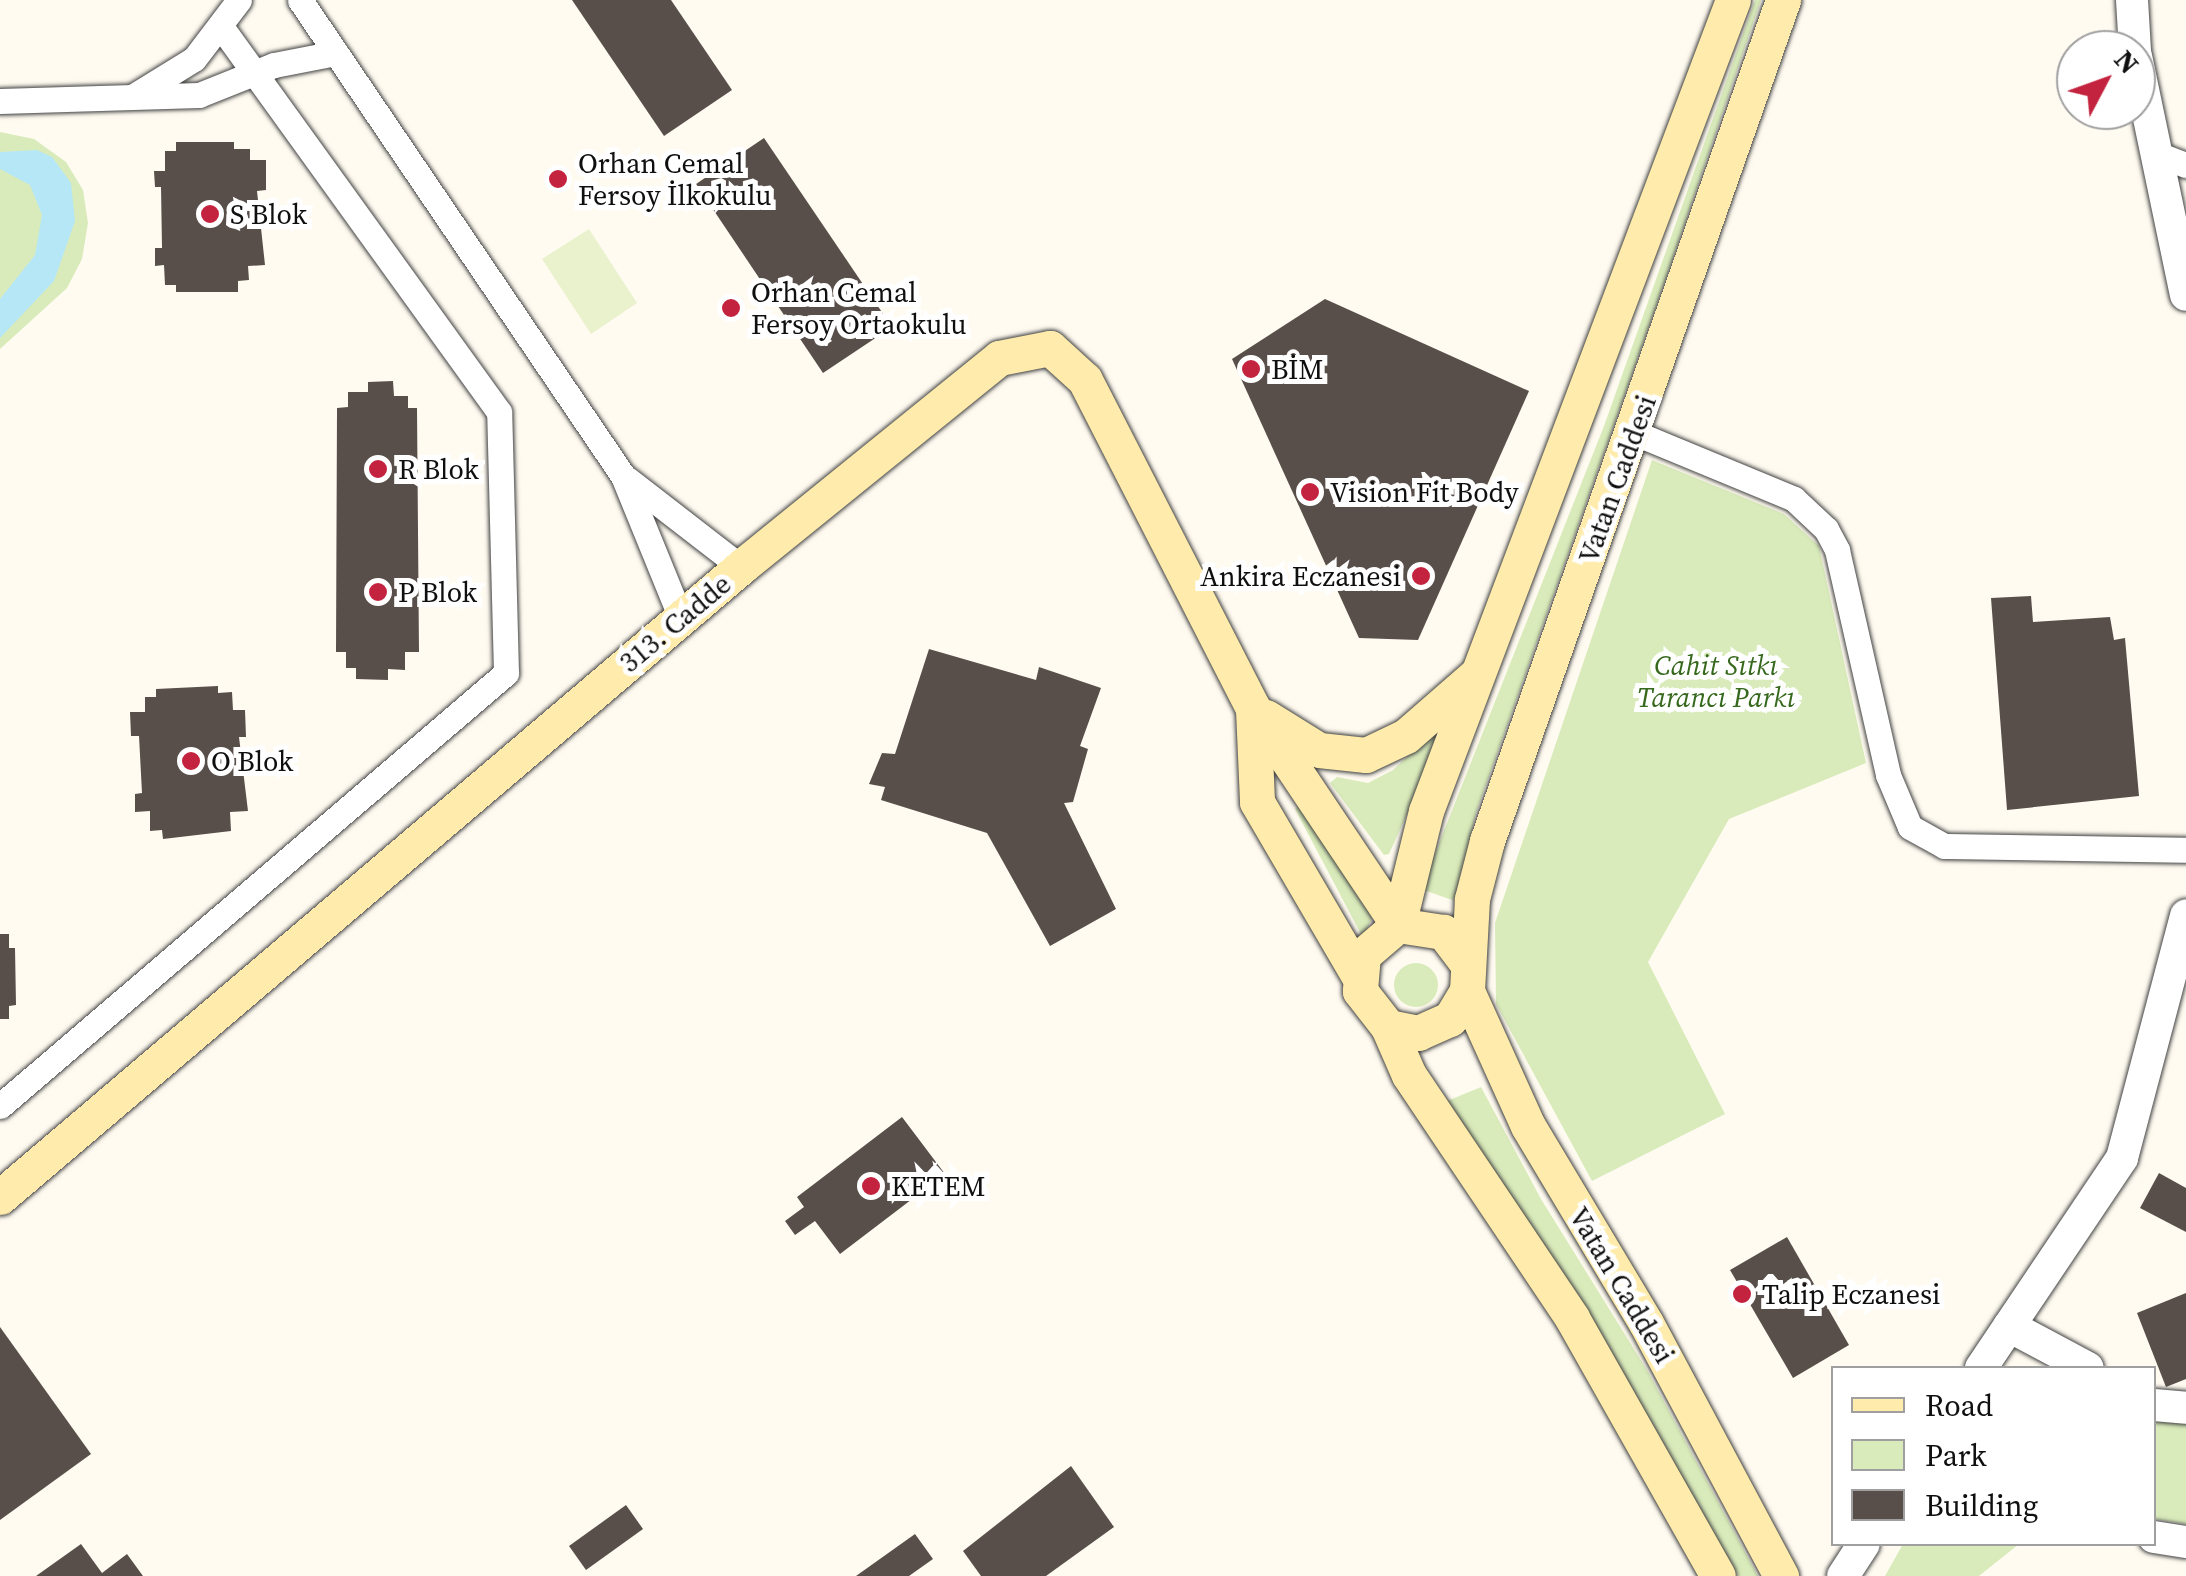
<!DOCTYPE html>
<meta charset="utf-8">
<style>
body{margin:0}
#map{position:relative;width:2186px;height:1576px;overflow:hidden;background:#fffbf1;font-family:"Source Serif 4",serif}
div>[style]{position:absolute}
.green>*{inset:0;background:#d9ebba}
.round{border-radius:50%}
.pitch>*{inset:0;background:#e9f2cc}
.water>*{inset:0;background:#b5e7f7}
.building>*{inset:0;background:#584f4b}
.roads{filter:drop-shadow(0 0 2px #424242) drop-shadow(0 0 2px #424242)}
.minor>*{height:25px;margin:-12.5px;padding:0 12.5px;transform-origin:12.5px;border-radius:12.5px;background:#fff}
.tertiary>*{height:32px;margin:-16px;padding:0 16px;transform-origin:16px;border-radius:16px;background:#fff}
.secondary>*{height:35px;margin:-17.5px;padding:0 17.5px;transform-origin:17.5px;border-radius:17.5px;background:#ffecac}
.dots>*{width:28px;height:28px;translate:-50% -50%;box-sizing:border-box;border:5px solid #fff;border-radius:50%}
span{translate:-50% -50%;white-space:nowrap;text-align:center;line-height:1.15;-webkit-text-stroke:10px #fff;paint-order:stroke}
.poi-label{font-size:28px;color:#0f0f0f}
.left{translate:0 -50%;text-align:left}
.right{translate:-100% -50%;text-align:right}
.street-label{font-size:28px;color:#0f0f0f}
.park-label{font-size:28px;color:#36691d;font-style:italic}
.legend{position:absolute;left:1831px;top:1366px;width:325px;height:180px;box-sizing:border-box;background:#fff;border:2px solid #9f9f9f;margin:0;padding:12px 18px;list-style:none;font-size:30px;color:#0f0f0f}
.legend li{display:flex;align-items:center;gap:20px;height:50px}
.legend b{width:50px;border:2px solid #9f9f9f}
.north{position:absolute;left:2056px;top:30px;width:100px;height:100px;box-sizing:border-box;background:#fff;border:2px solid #9f9f9f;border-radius:50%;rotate:49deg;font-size:28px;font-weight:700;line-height:40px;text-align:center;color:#0f0f0f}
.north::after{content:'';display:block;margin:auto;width:35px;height:45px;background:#c3233e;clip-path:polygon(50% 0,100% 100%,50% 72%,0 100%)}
</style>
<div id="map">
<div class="green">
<i style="clip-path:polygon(1755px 0,1761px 0,1667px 275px,1476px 813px,1455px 901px,1421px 889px,1604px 426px)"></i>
<i style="clip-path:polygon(0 132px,34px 139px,66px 162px,83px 190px,88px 223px,82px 259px,67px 288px,0 349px)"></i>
<i style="clip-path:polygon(1652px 460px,1784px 514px,1819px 546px,1866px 763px,1729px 819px,1648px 962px,1725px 1114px,1592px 1181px,1496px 1004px,1495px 923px)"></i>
<i style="clip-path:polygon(1453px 713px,1389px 854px,1384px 855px,1330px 783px,1337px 777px,1368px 783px,1393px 770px)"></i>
<i style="clip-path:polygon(1298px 806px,1377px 907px,1363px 938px,1295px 809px)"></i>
<i class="round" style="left:1394px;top:963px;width:44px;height:44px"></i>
<i style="clip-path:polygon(1481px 1087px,1541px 1199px,1647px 1370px,1758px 1576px,1738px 1576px,1631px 1387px,1447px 1101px)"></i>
<i style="clip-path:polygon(2154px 1416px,2186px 1421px,2186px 1524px,2154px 1519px)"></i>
<i style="clip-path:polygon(1903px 1544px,2019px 1544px,1979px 1576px,1885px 1576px)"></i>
</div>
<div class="pitch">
<i style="clip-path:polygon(589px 229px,637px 303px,591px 334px,542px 259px)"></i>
</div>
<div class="water">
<i style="clip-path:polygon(37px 150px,52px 157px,71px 183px,75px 221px,54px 281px,0 338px,0 299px,35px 255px,42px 215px,30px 185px,0 169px,0 152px)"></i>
</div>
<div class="building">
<i style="clip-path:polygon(572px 0,671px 0,732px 90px,664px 136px)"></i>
<i style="clip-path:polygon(764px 138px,892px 327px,823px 373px,696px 184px)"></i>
<i style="clip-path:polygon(176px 142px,234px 142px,234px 149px,250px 149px,250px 160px,266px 160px,266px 190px,257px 191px,265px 265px,248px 266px,249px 280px,238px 281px,238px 292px,176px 292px,176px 285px,165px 285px,164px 265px,155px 266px,155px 248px,162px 248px,161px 187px,155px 187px,154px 171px,165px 171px,165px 151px,176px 151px)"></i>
<i style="clip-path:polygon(1325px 299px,1529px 391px,1418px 640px,1359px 638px,1232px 359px)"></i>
<i style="clip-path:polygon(393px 381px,394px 396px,408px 396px,408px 408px,417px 408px,419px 652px,405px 652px,405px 670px,388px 669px,388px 680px,356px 679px,356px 668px,346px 668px,346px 652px,336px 652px,337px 408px,348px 407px,348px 392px,368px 392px,368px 382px)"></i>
<i style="clip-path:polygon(2031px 596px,2033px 622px,2110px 617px,2114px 640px,2125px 638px,2139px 796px,2007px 810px,1991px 598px)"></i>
<i style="clip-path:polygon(929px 649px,1036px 680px,1039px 667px,1101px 688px,1080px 746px,1088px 749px,1073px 802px,1064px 803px,1116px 909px,1050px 946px,987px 833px,881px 800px,885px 787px,869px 784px,882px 753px,895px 754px)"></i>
<i style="clip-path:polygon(218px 686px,218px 693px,232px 692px,233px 710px,245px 710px,246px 737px,239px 737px,248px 811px,230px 812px,231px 831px,163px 839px,162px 830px,150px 831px,150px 811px,135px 812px,135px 794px,142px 793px,139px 736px,131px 736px,130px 712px,145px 712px,145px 697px,156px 697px,156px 689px)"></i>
<i style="clip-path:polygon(0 934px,9px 934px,9px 948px,15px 948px,16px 1005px,9px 1006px,9px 1019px,0 1019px)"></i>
<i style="clip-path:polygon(902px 1117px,945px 1174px,840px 1254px,815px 1221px,795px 1235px,785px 1221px,804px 1207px,797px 1197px)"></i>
<i style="clip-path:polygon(2159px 1173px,2186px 1188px,2186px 1232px,2140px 1208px)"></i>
<i style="clip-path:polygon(1787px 1237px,1849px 1345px,1793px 1378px,1730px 1270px)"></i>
<i style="clip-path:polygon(2186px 1293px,2186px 1379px,2166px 1387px,2137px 1313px)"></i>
<i style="clip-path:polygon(0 1327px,91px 1454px,0 1520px)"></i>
<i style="clip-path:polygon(1071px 1466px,1114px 1527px,1046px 1576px,981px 1576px,963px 1551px)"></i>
<i style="clip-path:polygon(626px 1505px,643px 1529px,586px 1570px,569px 1546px)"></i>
<i style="clip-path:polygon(915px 1534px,933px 1559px,909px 1576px,856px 1576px)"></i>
<i style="clip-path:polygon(81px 1544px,102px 1573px,127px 1554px,143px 1576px,36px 1576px)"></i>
</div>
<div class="roads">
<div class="minor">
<i style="left:300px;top:0;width:575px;rotate:55.84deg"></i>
<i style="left:623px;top:476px;width:153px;rotate:67.8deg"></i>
<i style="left:134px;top:96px;width:70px;rotate:-31.7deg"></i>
<i style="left:194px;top:59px;width:74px;rotate:-52.7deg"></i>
<i style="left:0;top:101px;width:199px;rotate:-1.7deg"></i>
<i style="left:199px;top:95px;width:81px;rotate:-21.8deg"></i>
<i style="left:274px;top:65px;width:63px;rotate:-11deg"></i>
<i style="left:2157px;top:154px;width:31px;rotate:21deg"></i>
<i style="left:1635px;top:433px;width:172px;rotate:22.5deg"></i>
<i style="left:1794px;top:499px;width:44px;rotate:43.2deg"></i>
<i style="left:1826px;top:529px;width:24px;rotate:62deg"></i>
<i style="left:1837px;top:550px;width:231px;rotate:77.2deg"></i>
<i style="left:1888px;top:775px;width:56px;rotate:67.1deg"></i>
<i style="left:1910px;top:827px;width:39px;rotate:29deg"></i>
<i style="left:1944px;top:846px;width:242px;rotate:0.9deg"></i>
<i style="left:627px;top:479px;width:144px;rotate:37.7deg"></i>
<i style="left:0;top:1106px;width:666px;rotate:-40.55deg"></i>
<i style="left:506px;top:673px;width:261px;rotate:-91.5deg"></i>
<i style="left:499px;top:412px;width:475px;rotate:-125.8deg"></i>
</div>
<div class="tertiary">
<i style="left:2132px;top:0;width:50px;rotate:86.6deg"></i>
<i style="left:2136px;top:56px;width:244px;rotate:78.2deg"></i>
<i style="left:2009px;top:1326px;width:89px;rotate:28deg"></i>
<i style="left:1981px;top:1368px;width:253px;rotate:-56.1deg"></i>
<i style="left:2122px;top:1158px;width:251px;rotate:-75.2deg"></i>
<i style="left:2154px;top:1405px;width:32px;rotate:5deg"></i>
<i style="left:2154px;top:1537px;width:32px;rotate:9deg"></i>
<i style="left:1843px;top:1576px;width:38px;rotate:-57deg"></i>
</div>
<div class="secondary">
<i style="left:1253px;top:709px;width:93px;rotate:87.5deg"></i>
<i style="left:1257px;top:802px;width:200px;rotate:59.7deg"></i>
<i style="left:1266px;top:717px;width:62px;rotate:31.9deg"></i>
<i style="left:1319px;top:750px;width:47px;rotate:6.1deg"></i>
<i style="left:1366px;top:755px;width:44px;rotate:-25.4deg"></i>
<i style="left:1406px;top:736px;width:94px;rotate:-41.1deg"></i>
<i style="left:1398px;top:925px;width:117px;rotate:-76.2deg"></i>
<i style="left:1426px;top:811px;width:867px;rotate:-69.27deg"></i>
<i style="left:1466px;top:962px;width:38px;rotate:-127deg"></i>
<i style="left:1443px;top:932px;width:46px;rotate:-171.2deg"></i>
<i style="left:1398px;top:925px;width:46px;rotate:139.4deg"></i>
<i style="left:1363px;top:955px;width:36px;rotate:95deg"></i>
<i style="left:1360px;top:991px;width:46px;rotate:52.1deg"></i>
<i style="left:1388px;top:1027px;width:31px;rotate:11deg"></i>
<i style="left:1418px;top:1033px;width:35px;rotate:-24deg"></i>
<i style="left:1450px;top:1019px;width:33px;rotate:-59deg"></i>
<i style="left:1467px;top:991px;width:92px;rotate:-86.9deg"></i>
<i style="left:1472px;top:899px;width:60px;rotate:-75.5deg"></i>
<i style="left:1487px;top:841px;width:892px;rotate:-70.61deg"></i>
<i style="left:1467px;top:991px;width:148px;rotate:65.7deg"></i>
<i style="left:1528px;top:1126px;width:230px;rotate:59.1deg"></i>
<i style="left:1646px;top:1323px;width:287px;rotate:61.9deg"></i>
<i style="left:1388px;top:1027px;width:52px;rotate:66.4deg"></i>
<i style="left:1409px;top:1075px;width:293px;rotate:56.1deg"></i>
<i style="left:1572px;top:1318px;width:296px;rotate:60.5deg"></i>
<i style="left:0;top:1197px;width:973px;rotate:-40.37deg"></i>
<i style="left:741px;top:567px;width:332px;rotate:-39deg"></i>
<i style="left:999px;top:358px;width:52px;rotate:-11.1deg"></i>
<i style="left:1050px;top:348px;width:47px;rotate:42.4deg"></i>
<i style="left:1085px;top:380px;width:369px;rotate:62.9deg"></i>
<i style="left:1253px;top:708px;width:261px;rotate:56.2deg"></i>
</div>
</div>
<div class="dots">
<i style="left:558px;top:179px;background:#c3233e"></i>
<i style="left:210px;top:214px;background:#c3233e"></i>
<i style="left:731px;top:308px;background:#c3233e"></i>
<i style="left:1251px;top:369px;background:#c3233e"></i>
<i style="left:378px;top:469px;background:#c3233e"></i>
<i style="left:1310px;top:492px;background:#c3233e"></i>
<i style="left:1421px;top:576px;background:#c3233e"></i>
<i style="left:378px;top:592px;background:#c3233e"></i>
<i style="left:191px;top:761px;background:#c3233e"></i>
<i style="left:871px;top:1186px;background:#c3233e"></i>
<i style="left:1742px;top:1294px;background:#c3233e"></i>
</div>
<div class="poi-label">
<span class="left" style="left:578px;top:179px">Orhan Cemal<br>Fersoy İlkokulu</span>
<span class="left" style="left:230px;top:214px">S Blok</span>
<span class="left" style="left:751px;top:308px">Orhan Cemal<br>Fersoy Ortaokulu</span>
<span class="left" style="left:1271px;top:369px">BİM</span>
<span class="left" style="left:398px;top:469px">R Blok</span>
<span class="left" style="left:1330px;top:492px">Vision Fit Body</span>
<span class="right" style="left:1401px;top:576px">Ankira Eczanesi</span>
<span class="left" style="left:398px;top:592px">P Blok</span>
<span class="left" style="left:211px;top:761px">O Blok</span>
<span class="left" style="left:891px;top:1186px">KETEM</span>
<span class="left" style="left:1762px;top:1294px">Talip Eczanesi</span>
</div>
<div class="street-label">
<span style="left:1617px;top:479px;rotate:-70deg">Vatan Caddesi</span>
<span style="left:675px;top:623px;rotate:-40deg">313. Cadde</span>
<span style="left:1622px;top:1285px;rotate:59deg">Vatan Caddesi</span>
</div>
<div class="park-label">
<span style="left:1716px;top:681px">Cahit Sıtkı<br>Tarancı Parkı</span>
</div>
<ul class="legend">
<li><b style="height:12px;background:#ffecac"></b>Road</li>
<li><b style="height:28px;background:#d9ebba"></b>Park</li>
<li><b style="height:28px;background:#584f4b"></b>Building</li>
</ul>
<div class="north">N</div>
</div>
